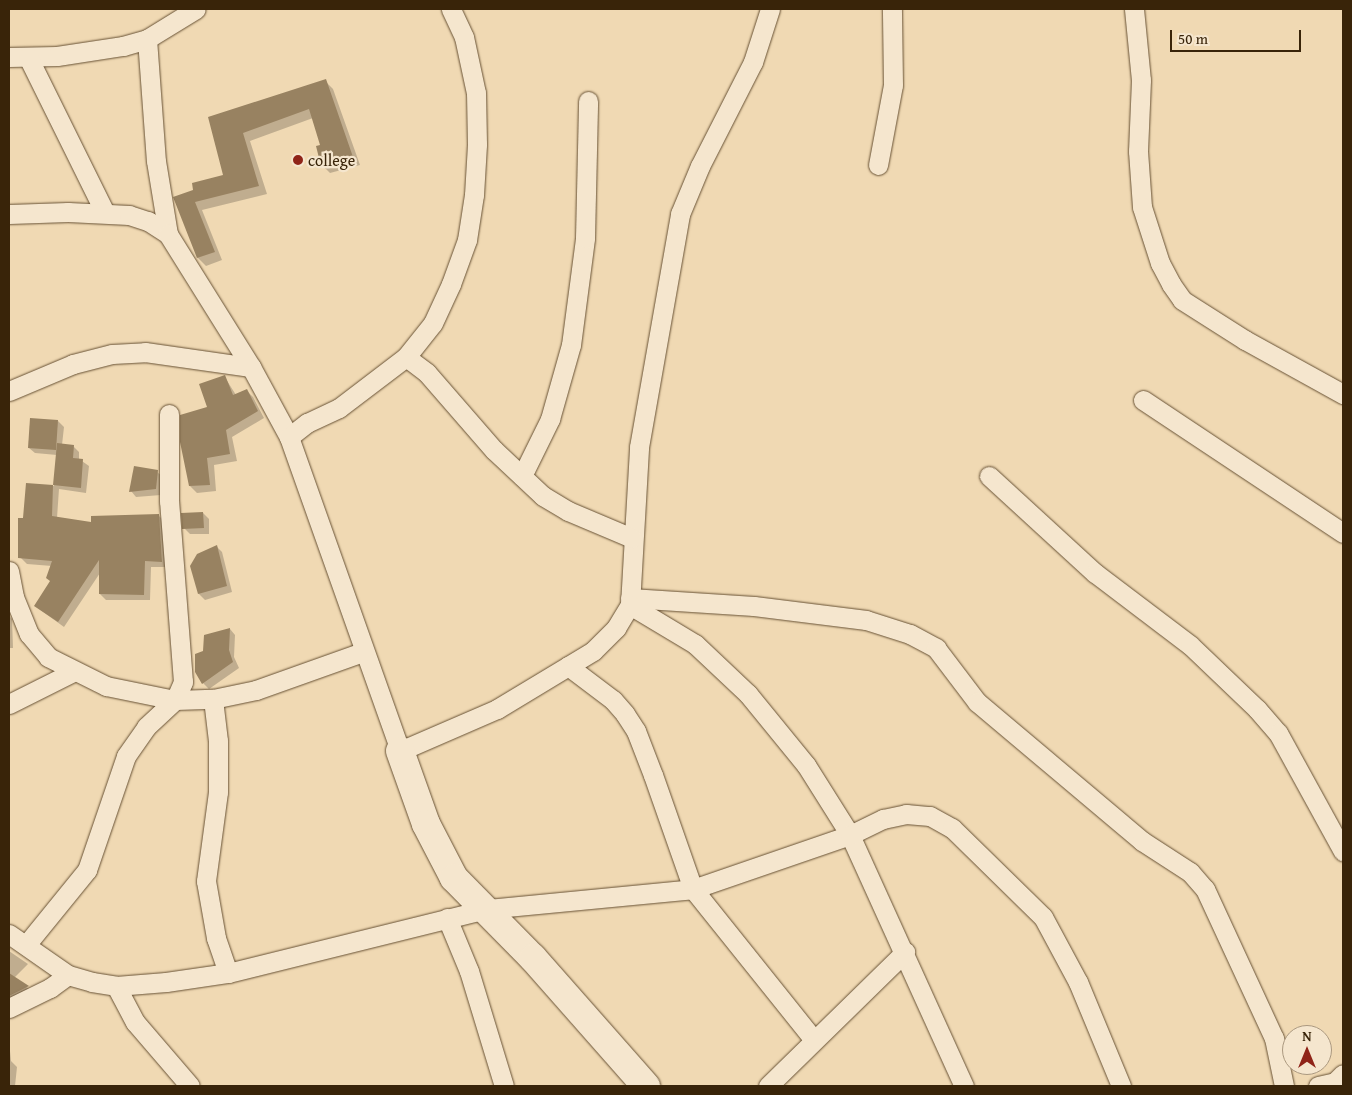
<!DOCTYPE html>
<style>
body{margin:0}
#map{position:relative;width:1352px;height:1095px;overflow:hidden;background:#f0d9b3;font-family:"Gentium Book Plus",serif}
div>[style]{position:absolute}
.shadow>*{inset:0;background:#0003}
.building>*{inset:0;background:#988261}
.roads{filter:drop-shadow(0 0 1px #675134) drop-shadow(0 0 1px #675134)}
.street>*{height:19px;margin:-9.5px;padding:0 9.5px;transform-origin:9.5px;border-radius:9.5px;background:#f5e6ce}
.secondary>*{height:28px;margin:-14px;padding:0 14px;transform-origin:14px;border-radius:14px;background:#f5e6ce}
.dots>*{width:14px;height:14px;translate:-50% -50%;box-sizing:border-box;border:2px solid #f5e6ce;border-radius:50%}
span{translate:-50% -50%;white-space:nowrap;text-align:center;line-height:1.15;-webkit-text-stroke:4.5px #f5e6ce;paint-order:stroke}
.poi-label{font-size:16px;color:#392409}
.left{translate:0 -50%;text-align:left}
.frame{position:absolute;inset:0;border:10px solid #392409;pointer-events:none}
.north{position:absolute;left:1282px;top:1025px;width:50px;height:50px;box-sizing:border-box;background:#f5e6ce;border:1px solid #aa987f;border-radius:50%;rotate:0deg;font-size:14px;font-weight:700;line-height:20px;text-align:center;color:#392409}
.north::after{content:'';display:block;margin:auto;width:18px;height:22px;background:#8f2418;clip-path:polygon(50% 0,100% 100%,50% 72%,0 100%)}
.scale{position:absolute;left:1170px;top:30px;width:131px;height:22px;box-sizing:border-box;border:2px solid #392409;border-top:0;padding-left:6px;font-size:15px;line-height:18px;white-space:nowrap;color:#392409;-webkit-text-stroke:4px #f5e6ce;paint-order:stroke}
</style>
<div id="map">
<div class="shadow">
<i style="clip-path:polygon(325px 81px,333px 89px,360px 165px,330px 173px,322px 165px,322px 146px,313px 118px,250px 141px,267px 194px,202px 210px,222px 260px,206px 266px,198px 258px,194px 191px,225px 176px,210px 117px)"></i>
<i style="clip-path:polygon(224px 376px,236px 395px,246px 390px,253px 397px,264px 418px,232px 437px,237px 461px,214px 465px,216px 491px,197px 493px,190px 486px,208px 408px)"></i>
<i style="clip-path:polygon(58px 421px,64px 427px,62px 445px,73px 446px,79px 452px,79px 459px,89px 466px,86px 493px,59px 489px,57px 518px,92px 524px,158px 515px,164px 521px,168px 567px,151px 567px,150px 600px,106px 600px,100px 594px,100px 573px,64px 627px,35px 606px,51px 581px,52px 566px,27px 564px,21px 558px,27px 484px,54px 486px,57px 455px,35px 453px,29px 448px)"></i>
<i style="clip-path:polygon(157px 472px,163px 477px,161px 495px,136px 497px,131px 491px)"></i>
<i style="clip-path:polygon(203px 513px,209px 519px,209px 534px,190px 534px,184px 528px)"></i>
<i style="clip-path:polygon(217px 547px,222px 552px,232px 592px,205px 600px,199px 594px,191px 566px)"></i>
<i style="clip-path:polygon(9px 616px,12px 619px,13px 648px,9px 648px)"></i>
<i style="clip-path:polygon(230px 629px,235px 635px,234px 657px,239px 668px,209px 689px,203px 683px,204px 652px)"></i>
<i style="clip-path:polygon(9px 951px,28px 964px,14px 978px,33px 992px,9px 1004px)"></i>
<i style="clip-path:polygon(9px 1041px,11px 1061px,17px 1067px,15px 1086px,9px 1086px)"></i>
</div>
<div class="building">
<i style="clip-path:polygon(326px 79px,353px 157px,321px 166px,316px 146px,320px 145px,309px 109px,243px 133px,259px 186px,195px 202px,215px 252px,197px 258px,173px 197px,193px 190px,192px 183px,223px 175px,208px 117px)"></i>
<i style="clip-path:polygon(225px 375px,233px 395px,247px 389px,258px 411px,226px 430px,230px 454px,207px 458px,210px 485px,189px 486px,180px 442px,180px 415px,207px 407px,199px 384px)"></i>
<i style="clip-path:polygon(30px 418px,58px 420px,56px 450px,28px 448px)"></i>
<i style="clip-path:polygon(57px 443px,74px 445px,73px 458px,83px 459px,81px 488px,53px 485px)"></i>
<i style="clip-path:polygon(134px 466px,158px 470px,156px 489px,129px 492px)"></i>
<i style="clip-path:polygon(26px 483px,53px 485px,52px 516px,91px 522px,91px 516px,159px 514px,162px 562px,145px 561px,144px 595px,99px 594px,99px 560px,58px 622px,34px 606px,50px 581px,46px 578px,52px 561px,18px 558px,18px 518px,23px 518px)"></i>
<i style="clip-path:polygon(203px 512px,204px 528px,182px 529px,181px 513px)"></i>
<i style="clip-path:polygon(217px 545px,227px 586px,198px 594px,190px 566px,197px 554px)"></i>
<i style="clip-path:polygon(230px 628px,229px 650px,233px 662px,202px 684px,195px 672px,195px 654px,203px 651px,204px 635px)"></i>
<i style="clip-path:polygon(9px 973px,29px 986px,9px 996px)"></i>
</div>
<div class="roads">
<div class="street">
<i style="left:1134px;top:9px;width:71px;rotate:84.4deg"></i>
<i style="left:1141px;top:80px;width:71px;rotate:92.4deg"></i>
<i style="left:1138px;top:151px;width:56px;rotate:85.9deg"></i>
<i style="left:1142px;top:207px;width:59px;rotate:72.2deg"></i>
<i style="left:1160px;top:263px;width:24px;rotate:62deg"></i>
<i style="left:1171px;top:284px;width:19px;rotate:55deg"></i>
<i style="left:1182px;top:300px;width:75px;rotate:32.4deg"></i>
<i style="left:1245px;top:340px;width:112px;rotate:28.9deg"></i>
<i style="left:147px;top:39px;width:122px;rotate:85.8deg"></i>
<i style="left:156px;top:161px;width:74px;rotate:80.7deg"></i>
<i style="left:9px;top:57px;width:48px;rotate:-1.2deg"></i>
<i style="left:57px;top:56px;width:67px;rotate:-8.6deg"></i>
<i style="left:123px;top:46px;width:25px;rotate:-16deg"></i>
<i style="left:147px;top:39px;width:57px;rotate:-31.5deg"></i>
<i style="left:28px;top:57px;width:174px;rotate:63.7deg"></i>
<i style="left:878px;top:165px;width:81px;rotate:-79.4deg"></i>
<i style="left:893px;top:85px;width:76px;rotate:-90.8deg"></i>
<i style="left:9px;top:214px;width:59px;rotate:-1.9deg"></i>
<i style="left:68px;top:212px;width:61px;rotate:2.8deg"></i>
<i style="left:129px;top:215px;width:20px;rotate:18deg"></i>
<i style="left:148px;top:221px;width:24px;rotate:33deg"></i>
<i style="left:168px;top:234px;width:157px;rotate:58deg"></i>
<i style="left:251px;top:367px;width:80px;rotate:61.5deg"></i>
<i style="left:289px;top:437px;width:333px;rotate:70.5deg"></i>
<i style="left:400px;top:751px;width:106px;rotate:-23.4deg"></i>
<i style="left:497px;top:709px;width:112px;rotate:-31.1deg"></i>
<i style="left:593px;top:651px;width:33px;rotate:-45deg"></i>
<i style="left:616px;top:628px;width:27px;rotate:-59deg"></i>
<i style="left:630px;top:605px;width:158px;rotate:-86.7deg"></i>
<i style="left:639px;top:447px;width:237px;rotate:-80deg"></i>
<i style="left:680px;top:214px;width:52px;rotate:-67.4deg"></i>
<i style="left:700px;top:166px;width:117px;rotate:-63deg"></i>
<i style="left:753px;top:62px;width:56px;rotate:-72.2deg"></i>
<i style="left:406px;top:357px;width:26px;rotate:37deg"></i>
<i style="left:427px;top:373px;width:102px;rotate:49deg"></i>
<i style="left:494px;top:450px;width:67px;rotate:43.2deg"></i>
<i style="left:543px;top:496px;width:29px;rotate:31deg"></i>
<i style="left:568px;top:511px;width:69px;rotate:22.9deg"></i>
<i style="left:9px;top:391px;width:69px;rotate:-22.9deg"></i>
<i style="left:73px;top:364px;width:40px;rotate:-14.4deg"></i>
<i style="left:112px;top:354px;width:33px;rotate:-3deg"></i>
<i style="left:145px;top:352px;width:107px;rotate:8.1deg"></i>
<i style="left:1143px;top:400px;width:240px;rotate:33.6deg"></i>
<i style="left:289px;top:437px;width:23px;rotate:-38deg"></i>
<i style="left:307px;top:423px;width:35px;rotate:-25deg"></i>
<i style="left:339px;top:408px;width:84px;rotate:-37.3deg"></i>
<i style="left:406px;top:357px;width:43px;rotate:-51.5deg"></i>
<i style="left:433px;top:323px;width:43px;rotate:-65.2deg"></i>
<i style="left:451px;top:284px;width:47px;rotate:-70deg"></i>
<i style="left:467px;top:240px;width:46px;rotate:-81.2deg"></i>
<i style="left:474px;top:195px;width:51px;rotate:-86.6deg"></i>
<i style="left:477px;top:144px;width:51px;rotate:-91.1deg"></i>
<i style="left:476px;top:93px;width:57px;rotate:-102.1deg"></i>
<i style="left:464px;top:37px;width:31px;rotate:-115deg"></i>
<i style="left:522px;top:476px;width:64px;rotate:-63.8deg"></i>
<i style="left:550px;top:419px;width:77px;rotate:-74.2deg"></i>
<i style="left:571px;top:345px;width:108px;rotate:-82.5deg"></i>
<i style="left:585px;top:238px;width:137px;rotate:-88.7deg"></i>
<i style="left:989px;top:476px;width:144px;rotate:42.5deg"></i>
<i style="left:1095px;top:573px;width:119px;rotate:37.2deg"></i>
<i style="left:1190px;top:645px;width:93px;rotate:43.7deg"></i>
<i style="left:1257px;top:709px;width:32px;rotate:49deg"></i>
<i style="left:1278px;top:733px;width:135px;rotate:61.2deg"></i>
<i style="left:9px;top:571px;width:26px;rotate:79deg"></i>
<i style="left:14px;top:597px;width:40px;rotate:68deg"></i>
<i style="left:29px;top:634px;width:30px;rotate:50deg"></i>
<i style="left:48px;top:657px;width:65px;rotate:26.6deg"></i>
<i style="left:106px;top:686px;width:70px;rotate:11.5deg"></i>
<i style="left:175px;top:700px;width:38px;rotate:-2deg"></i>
<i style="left:213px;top:699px;width:44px;rotate:-11.8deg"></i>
<i style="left:256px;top:690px;width:114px;rotate:-19.6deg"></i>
<i style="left:630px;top:598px;width:124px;rotate:3.7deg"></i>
<i style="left:754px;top:606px;width:113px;rotate:7.1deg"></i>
<i style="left:866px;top:620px;width:46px;rotate:17.7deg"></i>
<i style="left:910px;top:634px;width:30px;rotate:28deg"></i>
<i style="left:936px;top:648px;width:68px;rotate:52.8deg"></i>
<i style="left:977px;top:702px;width:216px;rotate:40.1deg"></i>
<i style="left:1142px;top:841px;width:57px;rotate:32.9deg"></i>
<i style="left:1190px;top:872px;width:23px;rotate:49deg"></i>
<i style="left:1205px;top:889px;width:164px;rotate:65.2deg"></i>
<i style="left:1274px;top:1038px;width:49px;rotate:78.2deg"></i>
<i style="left:630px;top:605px;width:76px;rotate:31deg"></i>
<i style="left:695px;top:644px;width:73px;rotate:43.3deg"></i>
<i style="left:748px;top:694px;width:92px;rotate:50.8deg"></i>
<i style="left:806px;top:765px;width:83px;rotate:57.8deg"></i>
<i style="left:850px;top:835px;width:276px;rotate:65.6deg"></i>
<i style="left:568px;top:666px;width:56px;rotate:37.1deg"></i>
<i style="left:613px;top:700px;width:18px;rotate:49deg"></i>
<i style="left:625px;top:714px;width:20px;rotate:57deg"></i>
<i style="left:636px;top:731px;width:47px;rotate:68.9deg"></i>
<i style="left:653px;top:775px;width:121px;rotate:70.7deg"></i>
<i style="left:693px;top:889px;width:193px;rotate:51.3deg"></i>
<i style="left:213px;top:699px;width:42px;rotate:83.2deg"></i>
<i style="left:218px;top:741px;width:51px;rotate:90deg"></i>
<i style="left:218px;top:792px;width:90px;rotate:97.7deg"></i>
<i style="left:206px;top:881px;width:58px;rotate:80deg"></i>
<i style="left:216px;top:938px;width:37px;rotate:71deg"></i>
<i style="left:9px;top:704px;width:72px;rotate:-26.6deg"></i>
<i style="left:447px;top:918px;width:57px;rotate:67.5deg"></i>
<i style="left:469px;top:971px;width:120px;rotate:73.1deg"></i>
<i style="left:9px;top:934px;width:72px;rotate:34.8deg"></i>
<i style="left:68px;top:975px;width:25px;rotate:16deg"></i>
<i style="left:92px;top:982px;width:24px;rotate:9deg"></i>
<i style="left:116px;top:986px;width:50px;rotate:-4.6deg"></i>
<i style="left:166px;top:982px;width:63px;rotate:-8.3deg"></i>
<i style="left:228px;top:973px;width:267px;rotate:-13.9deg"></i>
<i style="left:487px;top:909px;width:207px;rotate:-5.5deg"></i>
<i style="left:693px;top:889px;width:166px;rotate:-19deg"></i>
<i style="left:850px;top:835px;width:37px;rotate:-26deg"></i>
<i style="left:883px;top:819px;width:24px;rotate:-12deg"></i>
<i style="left:906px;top:814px;width:24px;rotate:5deg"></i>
<i style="left:930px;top:816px;width:25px;rotate:29deg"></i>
<i style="left:952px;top:828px;width:127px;rotate:44.4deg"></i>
<i style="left:1043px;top:917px;width:74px;rotate:61.7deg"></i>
<i style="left:1078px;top:982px;width:113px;rotate:67.5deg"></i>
<i style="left:26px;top:945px;width:97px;rotate:-50.9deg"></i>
<i style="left:87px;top:870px;width:120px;rotate:-71.1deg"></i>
<i style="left:126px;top:756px;width:35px;rotate:-55deg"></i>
<i style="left:146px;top:727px;width:40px;rotate:-43deg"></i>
<i style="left:175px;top:700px;width:20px;rotate:-66deg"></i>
<i style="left:183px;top:682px;width:182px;rotate:-94.4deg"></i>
<i style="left:169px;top:501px;width:87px;rotate:-90deg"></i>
<i style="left:116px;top:986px;width:41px;rotate:62.2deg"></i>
<i style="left:135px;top:1022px;width:84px;rotate:49.3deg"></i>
<i style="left:9px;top:1008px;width:46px;rotate:-26deg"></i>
<i style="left:50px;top:988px;width:22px;rotate:-36deg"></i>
<i style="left:768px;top:1086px;width:192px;rotate:-44.4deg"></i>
<i style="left:1318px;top:1086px;width:17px;rotate:-13deg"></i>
<i style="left:1335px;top:1082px;width:11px;rotate:-45deg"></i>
</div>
<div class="secondary">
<i style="left:400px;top:751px;width:77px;rotate:70.4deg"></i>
<i style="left:426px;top:824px;width:61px;rotate:62.6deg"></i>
<i style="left:454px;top:878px;width:112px;rotate:45.4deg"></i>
<i style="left:533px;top:958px;width:171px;rotate:48.6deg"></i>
</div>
</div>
<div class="dots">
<i style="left:298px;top:160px;background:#8f2418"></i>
</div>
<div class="poi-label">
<span class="left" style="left:308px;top:160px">college</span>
</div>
<div class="frame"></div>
<div class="north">N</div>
<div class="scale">50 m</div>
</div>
